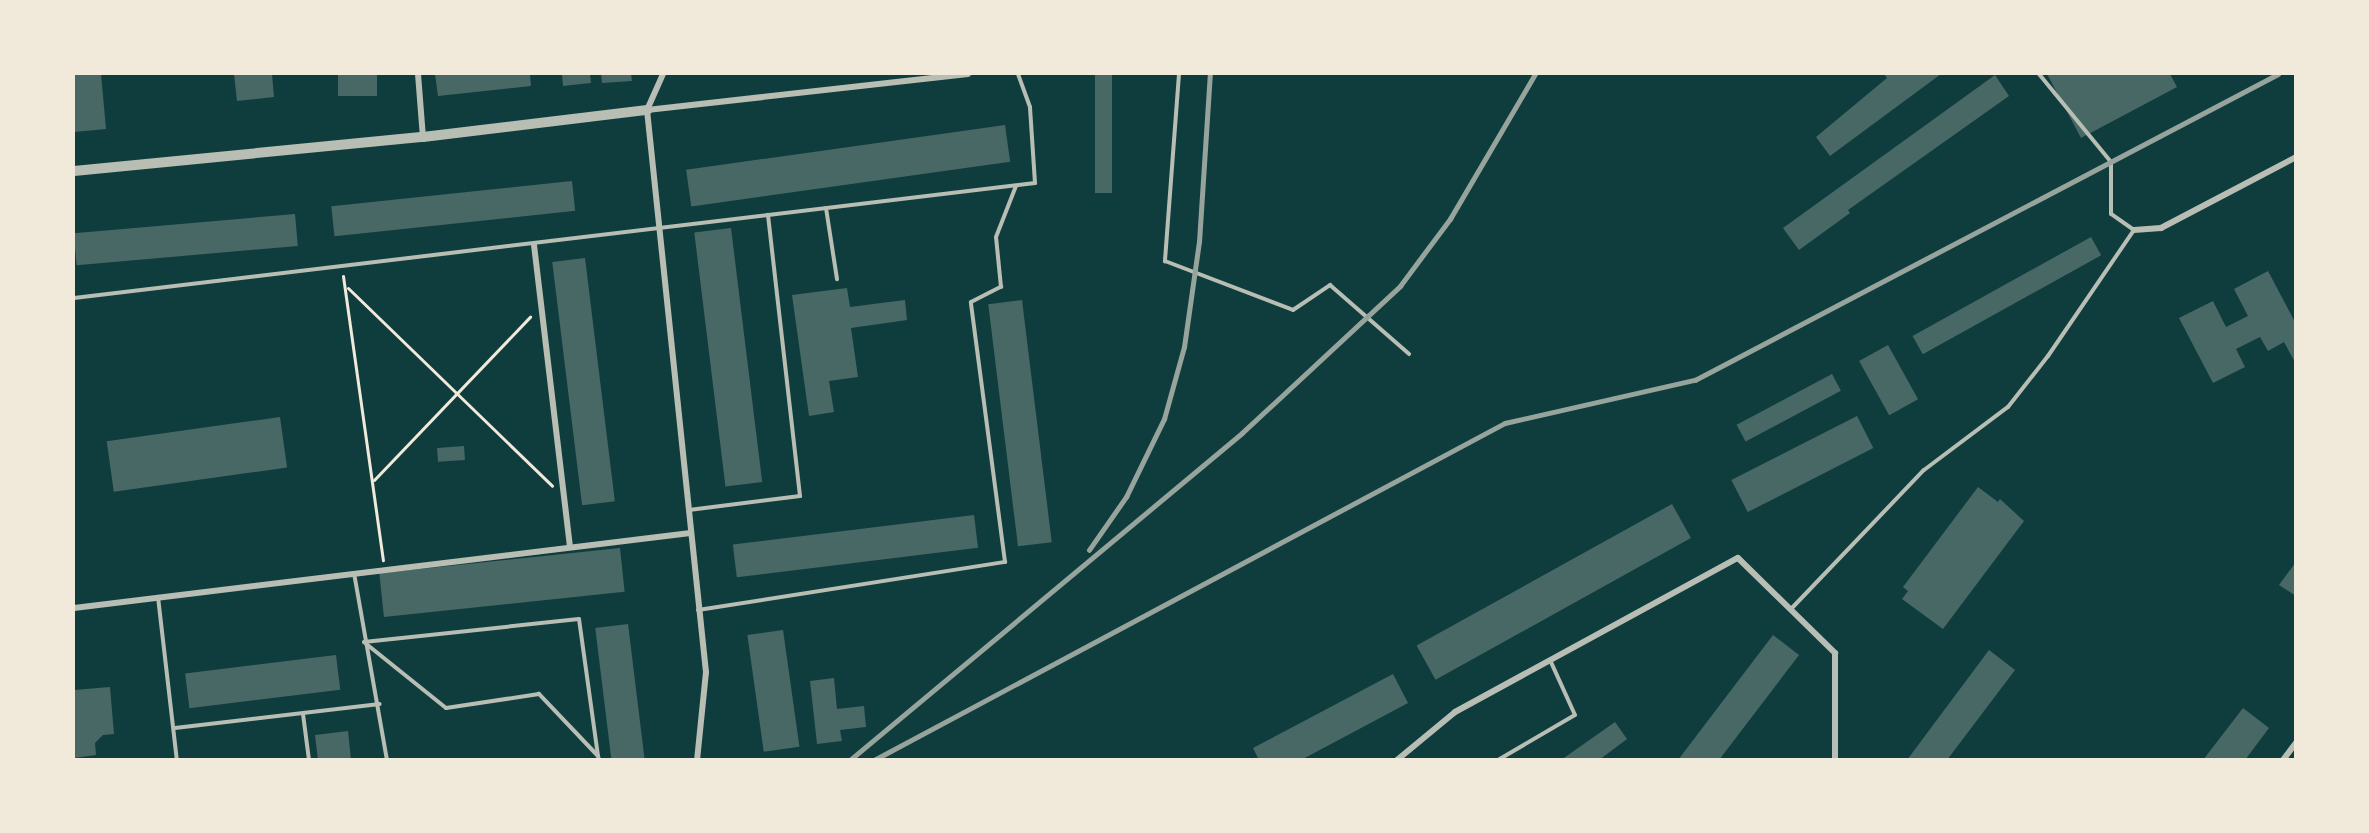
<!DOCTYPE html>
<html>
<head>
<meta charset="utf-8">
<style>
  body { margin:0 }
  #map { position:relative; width:2369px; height:833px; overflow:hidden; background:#0f3d3e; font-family:"IBM Plex Serif",serif }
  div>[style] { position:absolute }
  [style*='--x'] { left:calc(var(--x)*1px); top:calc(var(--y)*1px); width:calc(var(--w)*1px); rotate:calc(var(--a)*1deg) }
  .building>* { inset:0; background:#486865; transform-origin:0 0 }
  .path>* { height:3px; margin:-1.5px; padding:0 1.5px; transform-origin:1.5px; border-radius:1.5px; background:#f1e9da }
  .service>* { height:4px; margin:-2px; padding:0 2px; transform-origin:2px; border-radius:2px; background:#b8beb3 }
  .minor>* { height:6px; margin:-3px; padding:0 3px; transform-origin:3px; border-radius:3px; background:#b8beb3 }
  .tertiary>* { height:10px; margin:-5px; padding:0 5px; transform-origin:5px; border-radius:5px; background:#b8beb3 }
  .rail>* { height:4.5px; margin:-2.25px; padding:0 2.25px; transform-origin:2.25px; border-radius:2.25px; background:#97a49c }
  span { translate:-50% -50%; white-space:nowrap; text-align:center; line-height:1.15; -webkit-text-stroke:4.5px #f1e9da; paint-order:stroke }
  .frame { position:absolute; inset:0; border:75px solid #f1e9da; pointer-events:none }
</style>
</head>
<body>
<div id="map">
  <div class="building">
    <div style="clip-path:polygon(74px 74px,101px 74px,106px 129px,74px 132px)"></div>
    <div style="clip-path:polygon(234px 74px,272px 74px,274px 97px,237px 101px)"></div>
    <div style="left:338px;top:74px;width:39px;height:22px"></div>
    <div style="clip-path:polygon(435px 74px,530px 74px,531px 86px,438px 96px)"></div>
    <div style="clip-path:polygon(562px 74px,590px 74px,591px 83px,563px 86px)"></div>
    <div style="clip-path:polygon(601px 74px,631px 74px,632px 81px,602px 83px)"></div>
    <div style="left:1095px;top:74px;width:17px;height:119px"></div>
    <div style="clip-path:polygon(1884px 74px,1941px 74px,1830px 156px,1816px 137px,1887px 78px)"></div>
    <div style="clip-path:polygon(2047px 74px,2170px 74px,2177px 87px,2081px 138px)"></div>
    <div style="clip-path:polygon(1995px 75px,2009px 96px,1848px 210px,1850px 213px,1799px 250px,1783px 228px)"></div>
    <div style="left:1005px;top:125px;width:37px;height:322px;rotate:82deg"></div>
    <div style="left:572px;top:181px;width:30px;height:242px;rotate:84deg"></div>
    <div style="left:295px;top:214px;width:32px;height:222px;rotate:85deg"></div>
    <div style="left:731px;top:228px;width:256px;height:37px;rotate:83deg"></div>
    <div style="left:2091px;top:237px;width:21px;height:204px;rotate:61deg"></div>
    <div style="left:585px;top:258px;width:245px;height:33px;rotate:83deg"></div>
    <div style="clip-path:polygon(2268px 271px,2296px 324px,2296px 364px,2284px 342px,2268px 351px,2260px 337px,2236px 349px,2245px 367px,2213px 383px,2179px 318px,2213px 301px,2226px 327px,2248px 316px,2234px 289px)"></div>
    <div style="clip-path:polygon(847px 288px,850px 307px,905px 300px,907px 320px,851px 328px,858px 377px,829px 381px,834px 412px,809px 416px,792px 295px)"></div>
    <div style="left:1022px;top:300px;width:244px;height:34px;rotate:83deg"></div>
    <div style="left:1888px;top:345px;width:62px;height:33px;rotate:61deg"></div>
    <div style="left:1832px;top:374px;width:19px;height:108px;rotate:62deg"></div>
    <div style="left:1857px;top:416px;width:36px;height:141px;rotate:63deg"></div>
    <div style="left:280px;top:417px;width:51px;height:175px;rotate:82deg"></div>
    <div style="left:464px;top:446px;width:14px;height:27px;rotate:86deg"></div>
    <div style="clip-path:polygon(1978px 487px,1998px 502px,2000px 499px,2024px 521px,1943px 629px,1902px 599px,1908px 591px,1903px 587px)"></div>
    <div style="left:1672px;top:504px;width:39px;height:292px;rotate:61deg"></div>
    <div style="left:974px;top:515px;width:33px;height:243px;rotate:83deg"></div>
    <div style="left:620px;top:548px;width:44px;height:242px;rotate:84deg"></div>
    <div style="clip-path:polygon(2296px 562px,2296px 596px,2279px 585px)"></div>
    <div style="left:628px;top:624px;width:137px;height:33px;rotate:83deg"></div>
    <div style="left:783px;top:630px;width:118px;height:36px;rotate:82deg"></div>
    <div style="clip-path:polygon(1773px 635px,1799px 655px,1719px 760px,1678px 760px)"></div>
    <div style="clip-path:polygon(1989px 650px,2015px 670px,1947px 760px,1907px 760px)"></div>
    <div style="left:336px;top:655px;width:35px;height:152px;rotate:83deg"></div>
    <div style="clip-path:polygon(1393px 674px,1408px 703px,1301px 760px,1259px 760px,1253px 748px)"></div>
    <div style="clip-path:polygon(834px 678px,837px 709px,864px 706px,866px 727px,840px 730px,842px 741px,817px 744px,810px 681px)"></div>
    <div style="clip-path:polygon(110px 687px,114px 734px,103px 735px,95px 743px,96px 755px,74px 758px,74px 690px)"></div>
    <div style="clip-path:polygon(2243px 708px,2269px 728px,2245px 760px,2203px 760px)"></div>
    <div style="clip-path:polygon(1615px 722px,1627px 739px,1599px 760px,1561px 760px)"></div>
    <div style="clip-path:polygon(348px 731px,351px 760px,318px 760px,315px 735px)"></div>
  </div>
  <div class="path">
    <div style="--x:343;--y:276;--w:287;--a:82"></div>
    <div style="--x:348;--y:288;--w:284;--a:44.1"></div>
    <div style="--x:374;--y:480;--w:226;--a:-46.3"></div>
  </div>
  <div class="service">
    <div style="--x:1179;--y:74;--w:188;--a:94.3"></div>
    <div style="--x:1165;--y:261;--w:137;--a:20.9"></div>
    <div style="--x:1293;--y:310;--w:45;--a:-34"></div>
    <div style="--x:1330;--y:285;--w:105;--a:41.1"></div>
    <div style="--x:826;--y:208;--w:72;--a:81.2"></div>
    <div style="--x:74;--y:298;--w:968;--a:-6.82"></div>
    <div style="--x:1035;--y:183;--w:76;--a:-93.8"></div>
    <div style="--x:1030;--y:107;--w:35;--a:-110"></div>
    <div style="--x:689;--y:510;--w:112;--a:-7.2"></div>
    <div style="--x:800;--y:496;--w:283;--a:-96.5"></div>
    <div style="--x:354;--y:573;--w:190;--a:80"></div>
    <div style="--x:158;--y:597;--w:164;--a:83.4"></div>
    <div style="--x:1791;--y:609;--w:192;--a:-46.3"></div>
    <div style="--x:1924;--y:470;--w:105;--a:-36.9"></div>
    <div style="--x:2008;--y:407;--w:65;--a:-51.9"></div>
    <div style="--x:2048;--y:356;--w:153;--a:-55.7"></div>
    <div style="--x:2134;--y:230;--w:28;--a:-145"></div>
    <div style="--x:2111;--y:214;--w:52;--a:-90"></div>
    <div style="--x:2111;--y:162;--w:114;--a:-129.3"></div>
    <div style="--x:698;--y:610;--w:311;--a:-8.9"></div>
    <div style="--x:1005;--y:562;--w:262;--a:-97.5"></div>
    <div style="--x:971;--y:302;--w:34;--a:-27"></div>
    <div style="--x:1001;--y:287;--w:50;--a:-95.7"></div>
    <div style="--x:996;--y:237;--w:55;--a:-68.6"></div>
    <div style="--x:303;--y:714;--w:46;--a:82.6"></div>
    <div style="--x:175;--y:728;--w:206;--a:-6.7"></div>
    <div style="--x:598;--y:756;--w:86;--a:-133.6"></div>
    <div style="--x:539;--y:694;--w:94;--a:171.4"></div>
    <div style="--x:446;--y:708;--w:105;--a:-141.2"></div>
    <div style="--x:364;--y:642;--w:216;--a:-6.1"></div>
    <div style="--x:579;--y:619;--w:138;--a:82.1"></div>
    <div style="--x:598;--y:756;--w:4;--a:76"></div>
    <div style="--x:1498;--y:760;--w:89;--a:-30.3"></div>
    <div style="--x:1575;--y:715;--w:60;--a:-114.4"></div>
  </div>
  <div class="minor">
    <div style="--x:418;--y:74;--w:63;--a:85.5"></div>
    <div style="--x:647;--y:110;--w:565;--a:84.01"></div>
    <div style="--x:706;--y:672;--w:88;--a:95.8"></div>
    <div style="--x:647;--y:110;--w:323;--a:-6.4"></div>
    <div style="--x:647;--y:110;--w:39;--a:-66"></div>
    <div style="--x:2134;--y:230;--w:27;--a:-4"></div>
    <div style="--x:2161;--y:228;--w:153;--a:-27.7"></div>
    <div style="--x:534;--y:245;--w:302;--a:83.2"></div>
    <div style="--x:74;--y:608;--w:621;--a:-6.94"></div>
    <div style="--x:1397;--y:760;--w:75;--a:-39.6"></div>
    <div style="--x:1455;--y:712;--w:322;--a:-28.6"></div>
    <div style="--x:1738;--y:558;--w:136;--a:44.4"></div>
    <div style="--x:1835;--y:653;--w:107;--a:90"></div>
    <div style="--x:2283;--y:760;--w:21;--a:-53"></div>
  </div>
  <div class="tertiary">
    <div style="--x:74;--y:171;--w:351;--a:-5.6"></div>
    <div style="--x:423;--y:137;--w:226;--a:-6.9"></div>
  </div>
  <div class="rail">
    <div style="--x:1089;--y:550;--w:65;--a:-55.1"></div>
    <div style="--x:1126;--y:497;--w:87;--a:-64"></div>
    <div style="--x:1164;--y:419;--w:75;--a:-74.5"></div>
    <div style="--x:1184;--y:347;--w:106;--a:-81.9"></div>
    <div style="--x:1199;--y:242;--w:168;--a:-86.3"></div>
    <div style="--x:850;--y:760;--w:510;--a:-39.83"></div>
    <div style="--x:1242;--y:433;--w:216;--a:-42.9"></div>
    <div style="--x:1400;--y:286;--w:84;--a:-53.3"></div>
    <div style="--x:1450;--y:219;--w:168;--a:-59.6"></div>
    <div style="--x:874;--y:760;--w:715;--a:-28.11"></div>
    <div style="--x:1505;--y:423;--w:195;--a:-12.8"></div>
    <div style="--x:1695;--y:380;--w:658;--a:-27.69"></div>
  </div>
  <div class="frame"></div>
</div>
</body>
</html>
